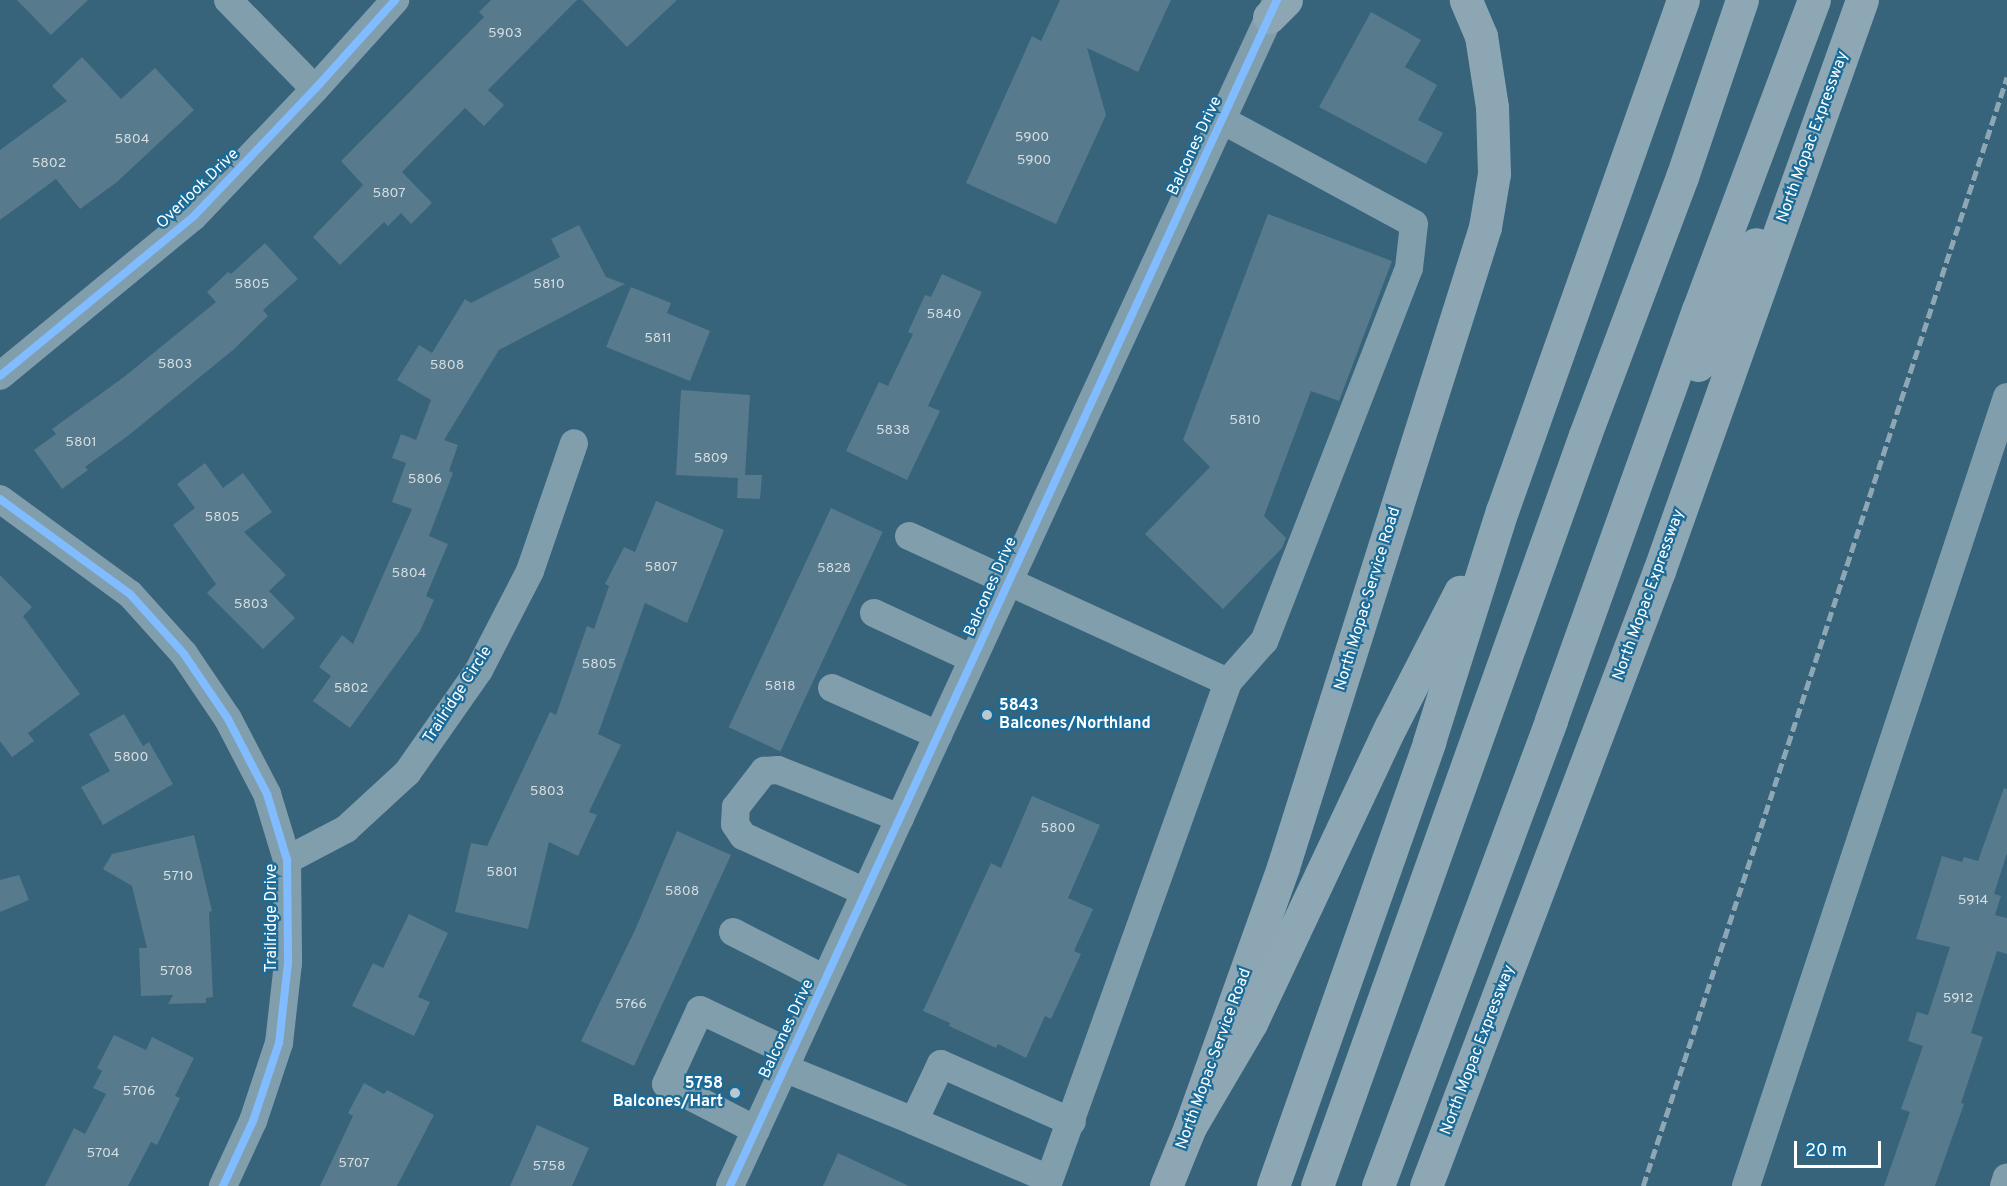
<!DOCTYPE html>
<html>
<head>
<meta charset="utf-8">
<style>
  body { margin:0 }
  #map { position:relative; width:2007px; height:1186px; overflow:hidden; background:#37637b; font-family:Overpass,sans-serif }
  div>[style] { position:absolute }
  [style*='--x'] { left:calc(var(--x)*1px); top:calc(var(--y)*1px); width:calc(var(--w)*1px); rotate:calc(var(--a)*1deg) }
  .building>* { inset:0; background:#577a8d; transform-origin:0 0 }
  .minor>* { height:28px; margin:-14px; padding:0 14px; transform-origin:14px; border-radius:14px; background:#819ead }
  .major>* { height:33px; margin:-16.5px; padding:0 16.5px; transform-origin:16.5px; border-radius:16.5px; background:#8ca6b4 }
  .highway>* { height:33px; margin:-16.5px; padding:0 16.5px; transform-origin:16.5px; border-radius:16.5px; background:#8da7b4 }
  .rail>* { height:4.5px; margin-top:-2.25px; transform-origin:0; background:repeating-linear-gradient(90deg,#8da7b4 0 10px,transparent 0 14.5px) }
  .cycleway>* { height:8px; margin:-4px; padding:0 4px; transform-origin:4px; border-radius:4px; background:#80bcff }
  .dots>* { width:16px; height:16px; translate:-50% -50%; box-sizing:border-box; border:3px solid #1a6b98; border-radius:50% }
  span { translate:-50% -50%; white-space:nowrap; text-align:center; line-height:1.15; -webkit-text-stroke:4.5px #1a6b98; paint-order:stroke }
  .number-label { font-size:14px; color:#d5dee2 }
  .number-label span { -webkit-text-stroke-width:0 }
  .street-label { font-size:16px; color:#fff }
  .poi-label { font-size:16px; color:#fff; font-weight:700 }
  .left { translate:0 -50%; text-align:left }
  .right { translate:-100% -50%; text-align:right }
  .scale { position:absolute; left:1794px; top:1141px; width:87px; height:27px; box-sizing:border-box; border:3px solid #fff; border-top:0; padding-left:8px; font-size:18px; line-height:21px; white-space:nowrap; color:#fff; -webkit-text-stroke:4px #1a6b98; paint-order:stroke }
</style>
</head>
<body>
<div id="map">
  <div class="building">
    <div style="clip-path:polygon(17px 0,88px 0,51px 35px)"></div>
    <div style="clip-path:polygon(491px 0,577px 0,488px 90px,504px 105px,484px 126px,465px 108px,402px 172px,432px 203px,411px 224px,401px 213px,388px 226px,384px 222px,340px 265px,313px 237px,363px 185px,341px 161px,484px 17px,479px 12px)"></div>
    <div style="clip-path:polygon(582px 0,677px 0,627px 47px)"></div>
    <div style="clip-path:polygon(1060px 0,1171px 0,1138px 72px,1087px 48px,1106px 115px,1056px 224px,966px 183px,1032px 36px,1041px 41px)"></div>
    <div style="clip-path:polygon(1371px 12px,1421px 40px,1405px 67px,1437px 85px,1418px 120px,1443px 133px,1426px 164px,1319px 107px)"></div>
    <div style="clip-path:polygon(82px 57px,121px 99px,155px 68px,194px 110px,117px 182px,80px 209px,56px 179px,0 220px,0 150px,67px 101px,52px 86px)"></div>
    <div style="clip-path:polygon(1268px 214px,1392px 261px,1339px 401px,1311px 391px,1264px 516px,1286px 538px,1282px 548px,1223px 609px,1145px 534px,1210px 467px,1183px 440px)"></div>
    <div style="clip-path:polygon(579px 225px,606px 277px,625px 284px,499px 350px,444px 440px,458px 445px,449px 471px,453px 473px,429px 536px,448px 544px,426px 596px,434px 600px,420px 631px,350px 728px,313px 701px,331px 676px,319px 667px,342px 635px,353px 644px,412px 509px,392px 502px,406px 463px,392px 458px,401px 434px,416px 440px,431px 400px,397px 380px,419px 345px,432px 353px,465px 299px,471px 303px,560px 257px,551px 239px)"></div>
    <div style="clip-path:polygon(265px 243px,298px 279px,263px 310px,268px 316px,233px 350px,129px 435px,85px 467px,88px 470px,62px 489px,34px 450px,56px 434px,52px 429px,124px 377px,216px 302px,207px 292px,228px 272px,231px 274px)"></div>
    <div style="clip-path:polygon(942px 274px,982px 292px,928px 406px,940px 411px,907px 480px,846px 451px,879px 382px,888px 386px,913px 334px,908px 332px,925px 295px,931px 297px)"></div>
    <div style="clip-path:polygon(631px 287px,671px 303px,667px 313px,710px 331px,690px 381px,606px 347px)"></div>
    <div style="clip-path:polygon(681px 390px,750px 395px,745px 475px,762px 475px,760px 499px,737px 498px,738px 478px,676px 475px)"></div>
    <div style="clip-path:polygon(205px 463px,223px 488px,243px 473px,272px 512px,244px 532px,286px 575px,269px 591px,295px 618px,263px 649px,207px 593px,216px 584px,173px 525px,195px 508px,177px 484px)"></div>
    <div style="clip-path:polygon(656px 501px,724px 530px,687px 623px,645px 603px,598px 734px,621px 745px,589px 812px,597px 815px,578px 856px,549px 842px,528px 929px,455px 912px,471px 843px,487px 846px,550px 712px,556px 715px,587px 626px,594px 629px,609px 586px,605px 584px,624px 547px,635px 552px)"></div>
    <div style="left:831px;top:508px;width:57px;height:242px;rotate:25deg"></div>
    <div style="clip-path:polygon(0 575px,32px 607px,23px 616px,80px 694px,28px 733px,34px 741px,12px 757px,0 741px)"></div>
    <div style="clip-path:polygon(124px 714px,143px 746px,149px 742px,173px 784px,103px 825px,81px 787px,110px 771px,89px 734px)"></div>
    <div style="clip-path:polygon(2004px 788px,2007px 789px,2007px 853px,1994px 894px,2001px 896px,1995px 915px,2007px 918px,2007px 954px,1997px 951px,1971px 1033px,1983px 1037px,1961px 1103px,1964px 1104px,1935px 1186px,1884px 1186px,1910px 1112px,1901px 1109px,1923px 1046px,1908px 1041px,1917px 1012px,1928px 1015px,1950px 947px,1916px 939px,1942px 856px,1962px 862px,1964px 857px,1978px 861px)"></div>
    <div style="clip-path:polygon(1032px 796px,1100px 825px,1068px 898px,1093px 909px,1074px 951px,1081px 954px,1051px 1019px,1045px 1016px,1026px 1058px,998px 1044px,996px 1048px,949px 1026px,950px 1023px,923px 1011px,991px 863px,1001px 868px)"></div>
    <div style="clip-path:polygon(677px 831px,731px 855px,634px 1066px,581px 1041px,635px 930px)"></div>
    <div style="clip-path:polygon(194px 835px,212px 911px,209px 912px,213px 997px,206px 998px,206px 1003px,168px 1004px,173px 995px,141px 996px,139px 948px,147px 948px,132px 886px,103px 869px,112px 854px)"></div>
    <div style="clip-path:polygon(19px 875px,29px 900px,0 912px,0 880px)"></div>
    <div style="clip-path:polygon(409px 914px,448px 933px,418px 997px,430px 1002px,414px 1036px,352px 1006px,373px 963px,383px 968px)"></div>
    <div style="clip-path:polygon(114px 1035px,146px 1050px,152px 1037px,194px 1058px,175px 1096px,180px 1098px,157px 1145px,151px 1142px,128px 1186px,45px 1186px,74px 1128px,85px 1134px,106px 1094px,93px 1088px,102px 1071px,97px 1068px)"></div>
    <div style="clip-path:polygon(364px 1083px,384px 1094px,387px 1090px,434px 1115px,397px 1186px,320px 1186px,353px 1116px,348px 1113px)"></div>
    <div style="clip-path:polygon(537px 1125px,589px 1148px,572px 1186px,510px 1186px)"></div>
    <div style="clip-path:polygon(838px 1153px,909px 1186px,823px 1186px)"></div>
  </div>
  <div class="minor">
    <div style="--x:228;--y:0;--w:124;--a:45.7"></div>
    <div style="--x:1222;--y:120;--w:218;--a:28.4"></div>
    <div style="--x:1414;--y:224;--w:44;--a:96.5"></div>
    <div style="--x:1409;--y:268;--w:400;--a:111.2"></div>
    <div style="--x:1264;--y:641;--w:55;--a:131.3"></div>
    <div style="--x:0;--y:376;--w:250;--a:-39.5"></div>
    <div style="--x:193;--y:217;--w:177;--a:-46.4"></div>
    <div style="--x:315;--y:89;--w:120;--a:-48"></div>
    <div style="--x:0;--y:499;--w:161;--a:36.2"></div>
    <div style="--x:130;--y:594;--w:81;--a:48"></div>
    <div style="--x:184;--y:654;--w:78;--a:55.9"></div>
    <div style="--x:228;--y:719;--w:85;--a:62.5"></div>
    <div style="--x:267;--y:794;--w:69;--a:73.1"></div>
    <div style="--x:287;--y:860;--w:103;--a:89.4"></div>
    <div style="--x:288;--y:963;--w:81;--a:96.4"></div>
    <div style="--x:279;--y:1043;--w:82;--a:108.4"></div>
    <div style="--x:253;--y:1121;--w:72;--a:114.8"></div>
    <div style="--x:909;--y:536;--w:351;--a:24.6"></div>
    <div style="--x:1228;--y:682;--w:536;--a:109.75"></div>
    <div style="--x:874;--y:613;--w:109;--a:24.9"></div>
    <div style="--x:832;--y:688;--w:116;--a:23.9"></div>
    <div style="--x:287;--y:860;--w:67;--a:-27.7"></div>
    <div style="--x:346;--y:829;--w:83;--a:-42.6"></div>
    <div style="--x:407;--y:773;--w:126;--a:-55"></div>
    <div style="--x:479;--y:670;--w:111;--a:-62.7"></div>
    <div style="--x:530;--y:571;--w:135;--a:-71"></div>
    <div style="--x:865;--y:892;--w:134;--a:-155.3"></div>
    <div style="--x:743;--y:836;--w:14;--a:-124"></div>
    <div style="--x:735;--y:824;--w:17;--a:-87"></div>
    <div style="--x:736;--y:807;--w:46;--a:-52.1"></div>
    <div style="--x:764;--y:771;--w:14;--a:-4"></div>
    <div style="--x:778;--y:770;--w:131;--a:21.5"></div>
    <div style="--x:733;--y:932;--w:103;--a:27.1"></div>
    <div style="--x:784;--y:1068;--w:140;--a:22.2"></div>
    <div style="--x:756;--y:1130;--w:101;--a:-152.9"></div>
    <div style="--x:666;--y:1084;--w:81;--a:-65.3"></div>
    <div style="--x:700;--y:1010;--w:101;--a:25.3"></div>
    <div style="--x:1049;--y:1179;--w:147;--a:-156.8"></div>
    <div style="--x:914;--y:1121;--w:63;--a:-64.7"></div>
    <div style="--x:941;--y:1064;--w:143;--a:23.9"></div>
    <div style="--x:730;--y:1186;--w:1306;--a:-65.24"></div>
    <div style="--x:1746;--y:1186;--w:831;--a:-71.7"></div>
    <div style="--x:2004;--y:1186;--w:9;--a:-72"></div>
  </div>
  <div class="major">
    <div style="--x:1269;--y:17;--w:24;--a:-45"></div>
    <div style="--x:1166;--y:1186;--w:64;--a:-67.9"></div>
    <div style="--x:1190;--y:1127;--w:276;--a:-70.3"></div>
    <div style="--x:1283;--y:867;--w:671;--a:-72.48"></div>
    <div style="--x:1485;--y:227;--w:54;--a:-80.4"></div>
    <div style="--x:1494;--y:174;--w:67;--a:-91.7"></div>
    <div style="--x:1492;--y:107;--w:72;--a:-98.8"></div>
    <div style="--x:1481;--y:36;--w:39;--a:-113"></div>
  </div>
  <div class="highway">
    <div style="--x:1698;--y:365;--w:134;--a:-64.4"></div>
    <div style="--x:1190;--y:1127;--w:121;--a:-59.6"></div>
    <div style="--x:1251;--y:1023;--w:328;--a:-64.8"></div>
    <div style="--x:1391;--y:726;--w:151;--a:-62.8"></div>
    <div style="--x:1273;--y:1186;--w:471;--a:-70.6"></div>
    <div style="--x:1429;--y:742;--w:242;--a:-72.5"></div>
    <div style="--x:1502;--y:511;--w:542;--a:-70.5"></div>
    <div style="--x:1317;--y:1186;--w:797;--a:-70.36"></div>
    <div style="--x:1585;--y:435;--w:276;--a:-69.4"></div>
    <div style="--x:1682;--y:177;--w:187;--a:-71.3"></div>
    <div style="--x:1378;--y:1186;--w:497;--a:-69.6"></div>
    <div style="--x:1551;--y:720;--w:436;--a:-70.3"></div>
    <div style="--x:1698;--y:310;--w:331;--a:-69.5"></div>
    <div style="--x:1426;--y:1186;--w:658;--a:-69.25"></div>
    <div style="--x:1659;--y:571;--w:606;--a:-70.43"></div>
  </div>
  <div class="rail">
    <div style="--x:1643;--y:1186;--w:1167;--a:-71.83"></div>
  </div>
  <div class="cycleway">
    <div style="--x:0;--y:376;--w:250;--a:-39.5"></div>
    <div style="--x:193;--y:217;--w:177;--a:-46.4"></div>
    <div style="--x:315;--y:89;--w:120;--a:-48"></div>
    <div style="--x:0;--y:499;--w:161;--a:36.2"></div>
    <div style="--x:130;--y:594;--w:81;--a:48"></div>
    <div style="--x:184;--y:654;--w:78;--a:55.9"></div>
    <div style="--x:228;--y:719;--w:85;--a:62.5"></div>
    <div style="--x:267;--y:794;--w:69;--a:73.1"></div>
    <div style="--x:287;--y:860;--w:103;--a:89.4"></div>
    <div style="--x:288;--y:963;--w:81;--a:96.4"></div>
    <div style="--x:279;--y:1043;--w:82;--a:108.4"></div>
    <div style="--x:253;--y:1121;--w:72;--a:114.8"></div>
    <div style="--x:730;--y:1186;--w:1306;--a:-65.24"></div>
  </div>
  <div class="dots">
    <div style="left:987px;top:715px;background:#b9c8d1"></div>
    <div style="left:735px;top:1093px;background:#b9c8d1"></div>
  </div>
  <div class="number-label">
    <span style="left:505px;top:34px">5903</span>
    <span style="left:1032px;top:138px">5900</span>
    <span style="left:132px;top:140px">5804</span>
    <span style="left:1034px;top:161px">5900</span>
    <span style="left:49px;top:164px">5802</span>
    <span style="left:389px;top:194px">5807</span>
    <span style="left:252px;top:285px">5805</span>
    <span style="left:549px;top:285px">5810</span>
    <span style="left:944px;top:315px">5840</span>
    <span style="left:658px;top:339px">5811</span>
    <span style="left:175px;top:365px">5803</span>
    <span style="left:447px;top:366px">5808</span>
    <span style="left:1245px;top:421px">5810</span>
    <span style="left:893px;top:431px">5838</span>
    <span style="left:81px;top:443px">5801</span>
    <span style="left:711px;top:459px">5809</span>
    <span style="left:425px;top:480px">5806</span>
    <span style="left:222px;top:518px">5805</span>
    <span style="left:661px;top:568px">5807</span>
    <span style="left:834px;top:569px">5828</span>
    <span style="left:409px;top:574px">5804</span>
    <span style="left:251px;top:605px">5803</span>
    <span style="left:599px;top:665px">5805</span>
    <span style="left:780px;top:687px">5818</span>
    <span style="left:351px;top:689px">5802</span>
    <span style="left:131px;top:758px">5800</span>
    <span style="left:547px;top:792px">5803</span>
    <span style="left:1058px;top:829px">5800</span>
    <span style="left:502px;top:873px">5801</span>
    <span style="left:178px;top:877px">5710</span>
    <span style="left:682px;top:892px">5808</span>
    <span style="left:1973px;top:901px">5914</span>
    <span style="left:176px;top:972px">5708</span>
    <span style="left:1958px;top:999px">5912</span>
    <span style="left:631px;top:1005px">5766</span>
    <span style="left:139px;top:1092px">5706</span>
    <span style="left:103px;top:1154px">5704</span>
    <span style="left:354px;top:1164px">5707</span>
    <span style="left:549px;top:1167px">5758</span>
  </div>
  <div class="street-label">
    <span style="left:1813px;top:137px;rotate:-70deg">North Mopac Expressway</span>
    <span style="left:1195px;top:146px;rotate:-65deg">Balcones Drive</span>
    <span style="left:198px;top:189px;rotate:-44deg">Overlook Drive</span>
    <span style="left:991px;top:587px;rotate:-66deg">Balcones Drive</span>
    <span style="left:1649px;top:595px;rotate:-70deg">North Mopac Expressway</span>
    <span style="left:1368px;top:599px;rotate:-73deg">North Mopac Service Road</span>
    <span style="left:458px;top:695px;rotate:-57deg">Trailridge Circle</span>
    <span style="left:272px;top:918px;rotate:-90deg">Trailridge Drive</span>
    <span style="left:787px;top:1029px;rotate:-65deg">Balcones Drive</span>
    <span style="left:1478px;top:1050px;rotate:-69deg">North Mopac Expressway</span>
    <span style="left:1214px;top:1059px;rotate:-70deg">North Mopac Service Road</span>
  </div>
  <div class="poi-label">
    <span class="left" style="left:999px;top:715px">5843<br>Balcones/Northland</span>
    <span class="right" style="left:723px;top:1093px">5758<br>Balcones/Hart</span>
  </div>
  <div class="scale">20 m</div>
</div>
</body>
</html>
